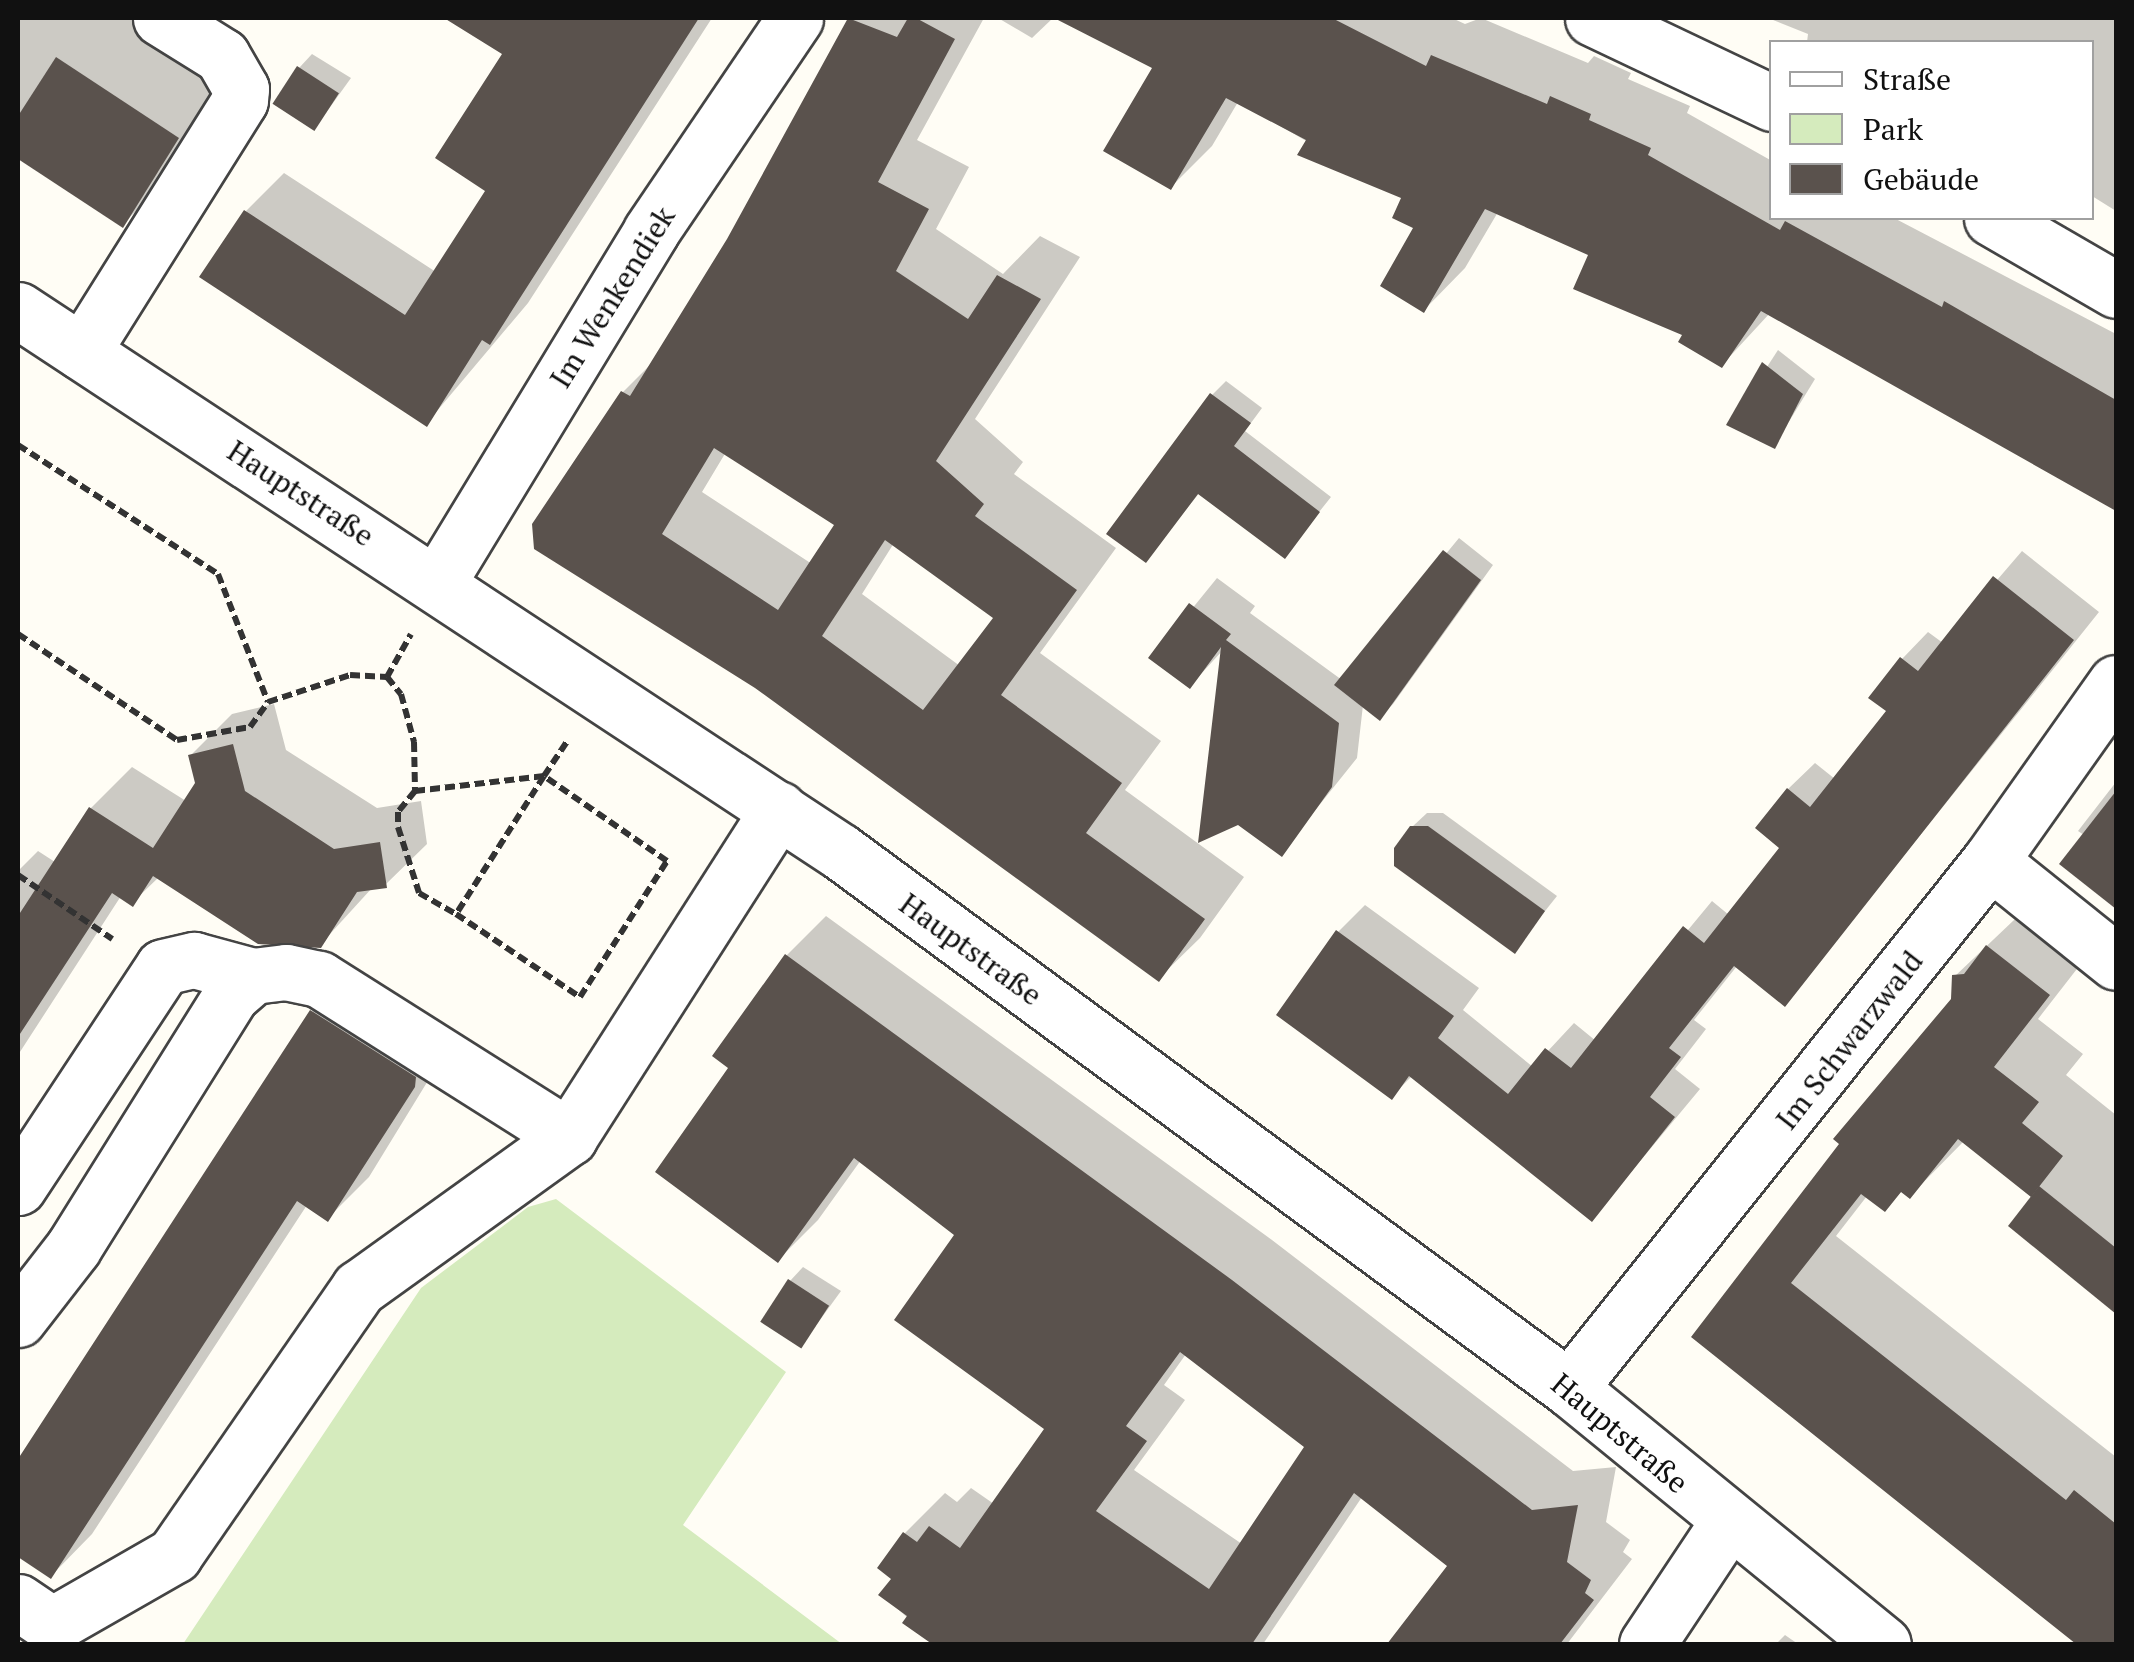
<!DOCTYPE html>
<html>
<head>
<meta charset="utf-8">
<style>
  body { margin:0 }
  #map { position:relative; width:2134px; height:1662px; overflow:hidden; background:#fffdf5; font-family:"PT Serif",serif }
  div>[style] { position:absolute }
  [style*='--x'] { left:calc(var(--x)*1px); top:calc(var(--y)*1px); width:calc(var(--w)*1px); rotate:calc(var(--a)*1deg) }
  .green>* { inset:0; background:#d5ebbd }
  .shadow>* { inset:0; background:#0003 }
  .building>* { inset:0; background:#5a524d; transform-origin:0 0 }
  .path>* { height:6px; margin-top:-3px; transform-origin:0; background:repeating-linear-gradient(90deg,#333 0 10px,transparent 0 15px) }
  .roads { filter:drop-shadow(2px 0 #444) drop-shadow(-2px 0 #444) drop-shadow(0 2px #444) drop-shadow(0 -2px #444) }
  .minor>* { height:55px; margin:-27.5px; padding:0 27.5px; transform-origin:27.5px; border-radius:27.5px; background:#fff }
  span { translate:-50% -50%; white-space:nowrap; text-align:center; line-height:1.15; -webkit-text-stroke:10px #fff; paint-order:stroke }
  .street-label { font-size:30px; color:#111 }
  .frame { position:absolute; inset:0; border:20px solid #111; pointer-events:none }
  .legend { position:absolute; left:1769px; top:40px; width:325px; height:180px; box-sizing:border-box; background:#fff; border:2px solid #a0a0a0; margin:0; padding:12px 18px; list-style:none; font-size:30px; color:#111 }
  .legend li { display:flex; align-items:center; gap:20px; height:50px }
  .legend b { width:50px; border:2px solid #a0a0a0 }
</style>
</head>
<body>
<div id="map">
  <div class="green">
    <div style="clip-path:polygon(556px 1199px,786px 1372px,683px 1525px,842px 1644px,183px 1644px,421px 1288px,528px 1207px)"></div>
  </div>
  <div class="shadow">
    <div style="clip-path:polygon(18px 18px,171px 18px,247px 67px,192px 155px,123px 224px,18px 156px)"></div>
    <div style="clip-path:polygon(454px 18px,712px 18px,528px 303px,426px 424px,246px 211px,284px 173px,436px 272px,488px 191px,505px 53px)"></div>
    <div style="clip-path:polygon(evenodd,851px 18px,984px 18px,917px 140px,969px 167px,936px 229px,1003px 274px,1040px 236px,1080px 257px,975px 419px,1023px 462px,1014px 474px,1116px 548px,1040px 653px,1161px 741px,1125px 790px,1244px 877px,1200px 938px,1158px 979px,756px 686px,537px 547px,623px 392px,655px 360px,729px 241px,851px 18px,726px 452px,837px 525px,812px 564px,702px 492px,726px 452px,851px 18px,894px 543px,996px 617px,960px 666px,862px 594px,894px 543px)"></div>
    <div style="clip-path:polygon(998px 18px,1053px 18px,1032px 38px)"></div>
    <div style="clip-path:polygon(1060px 18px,1452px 18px,1465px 24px,1481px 18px,1588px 63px,1594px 56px,1631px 73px,1628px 79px,1690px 106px,1687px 113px,1772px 161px,1772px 218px,1894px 218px,2116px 334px,2116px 508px,1770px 313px,1722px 365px,1591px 254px,1498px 212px,1465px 268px,1424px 310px,1417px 227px,1404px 197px,1238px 102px,1212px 146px,1171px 187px,1155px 67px)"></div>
    <div style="clip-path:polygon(1768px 18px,2116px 18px,2116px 211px,2092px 196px,2092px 42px,1807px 42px,1808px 34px)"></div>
    <div style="clip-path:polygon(312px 54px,351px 78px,315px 128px,299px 68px)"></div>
    <div style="clip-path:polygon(1778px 350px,1815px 379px,1774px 446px,1730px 424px)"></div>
    <div style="clip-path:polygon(1226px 381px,1262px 408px,1245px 431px,1331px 497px,1284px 556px,1200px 492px,1146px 560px,1212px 395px)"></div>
    <div style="clip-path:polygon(1459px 538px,1493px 565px,1393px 704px,1379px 718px,1363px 705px,1357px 758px,1281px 853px,1223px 650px,1190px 686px,1152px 658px,1217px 578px,1255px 606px,1250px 613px,1342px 680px)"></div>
    <div style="clip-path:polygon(2022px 551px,2099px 612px,1785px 1004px,1737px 966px,1694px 1020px,1706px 1029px,1675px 1069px,1700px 1089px,1592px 1219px,1412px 1076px,1392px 1096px,1338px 932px,1365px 905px,1479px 988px,1463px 1010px,1533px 1067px,1574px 1023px,1596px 1041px,1712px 901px,1729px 915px,1782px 847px,1788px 789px,1815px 763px,1835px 779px,1889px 711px,1902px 659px,1928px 632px,1943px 643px)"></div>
    <div style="clip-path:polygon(274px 704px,286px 750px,377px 808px,421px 801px,427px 844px,385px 885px,372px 888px,320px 945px,159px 877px,132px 903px,121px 896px,18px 1055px,18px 871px,38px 851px,55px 862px,91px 808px,132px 767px,186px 801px,197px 783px,190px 756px,232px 714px)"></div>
    <div style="clip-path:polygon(2116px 782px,2116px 906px,2062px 863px,2084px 835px,2078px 831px)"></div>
    <div style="clip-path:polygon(1427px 813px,1443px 813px,1557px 896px,1514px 950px,1412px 827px)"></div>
    <div style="clip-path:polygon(2035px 900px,2094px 947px,2038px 1019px,2083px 1054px,2066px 1075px,2116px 1115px,2116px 1311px,2012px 1226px,2034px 1197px,1964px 1141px,1910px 1196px,1903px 1190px,1885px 1209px,1867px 1196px,1836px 1236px,2116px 1457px,2116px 1644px,2080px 1644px,1694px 1336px,1953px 1000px,1954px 977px)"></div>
    <div style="clip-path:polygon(evenodd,826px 916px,1272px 1240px,1573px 1471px,1616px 1467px,1606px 1522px,1630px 1540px,1623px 1552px,1632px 1559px,1567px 1644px,1390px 1644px,1450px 1565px,1362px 1497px,1263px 1644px,937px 1644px,882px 1595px,894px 1578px,880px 1568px,905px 1533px,945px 1493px,957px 1502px,971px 1488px,994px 1504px,1047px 1429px,958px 1234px,861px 1160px,818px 1220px,778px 1260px,732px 1067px,787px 955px,826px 916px,1186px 1354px,1307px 1447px,1242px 1544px,1134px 1470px,1185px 1400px,1164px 1385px,1186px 1354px)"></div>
    <div style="clip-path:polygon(354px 970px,456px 1035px,369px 1177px,327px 1219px,307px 1205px,92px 1534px,51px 1576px,18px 1554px,18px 1464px,312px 1012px)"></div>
    <div style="clip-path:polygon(803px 1267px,841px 1291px,801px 1346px,790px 1281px)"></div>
    <div style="clip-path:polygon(1785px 1635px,1798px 1644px,1776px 1644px)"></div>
  </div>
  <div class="building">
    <div style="clip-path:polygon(444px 18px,699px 18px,490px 345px,482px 340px,427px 427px,199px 277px,244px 210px,405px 315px,485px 191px,435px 158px,502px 54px)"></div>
    <div style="clip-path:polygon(evenodd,848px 18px,897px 37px,908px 18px,916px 18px,955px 39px,878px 182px,929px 209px,896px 271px,968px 319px,997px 275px,1041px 299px,936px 461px,984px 504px,975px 516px,1077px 590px,1001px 695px,1122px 783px,1086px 833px,1205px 919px,1159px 982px,755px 688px,534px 549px,532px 524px,621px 391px,630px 396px,727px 239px,848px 18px,714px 448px,834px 525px,778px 610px,662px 534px,714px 448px,848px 18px,885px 540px,993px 618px,923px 710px,822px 636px,885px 540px)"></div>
    <div style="clip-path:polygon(1054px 18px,1332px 18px,1426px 66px,1431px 55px,1547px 104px,1550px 96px,1591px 114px,1589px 120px,1651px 148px,1648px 155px,1780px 230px,1785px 221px,1942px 307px,1944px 301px,2116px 400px,2116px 511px,1761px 311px,1722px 368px,1678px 342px,1682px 335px,1573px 289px,1588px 255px,1485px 209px,1424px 313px,1380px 286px,1413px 228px,1392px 218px,1401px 198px,1297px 155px,1306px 140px,1226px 98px,1171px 190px,1103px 151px,1152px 68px)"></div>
    <div style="clip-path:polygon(56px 57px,179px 138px,123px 228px,18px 159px,18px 116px)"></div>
    <div style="left:297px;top:66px;width:50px;height:45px;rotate:33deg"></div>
    <div style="clip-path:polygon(1762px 362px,1803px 394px,1775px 449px,1726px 425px)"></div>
    <div style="clip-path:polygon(1210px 393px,1251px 423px,1234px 446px,1320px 512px,1285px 559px,1198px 494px,1146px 563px,1106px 534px)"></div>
    <div style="clip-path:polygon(1443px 550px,1481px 580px,1380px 721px,1334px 685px)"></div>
    <div style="clip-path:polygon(1993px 576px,2074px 640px,1785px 1007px,1734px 966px,1669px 1048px,1681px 1057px,1650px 1097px,1675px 1117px,1592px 1222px,1409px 1076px,1392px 1100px,1276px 1015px,1336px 930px,1454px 1016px,1438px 1038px,1508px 1094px,1545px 1048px,1571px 1068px,1683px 926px,1704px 943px,1779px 848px,1755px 828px,1787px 788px,1810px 807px,1886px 711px,1868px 698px,1900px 657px,1918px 671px)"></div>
    <div style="clip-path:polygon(1189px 603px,1231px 634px,1226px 640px,1339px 723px,1332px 787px,1282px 857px,1238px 825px,1198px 843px,1221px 647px,1190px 689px,1148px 658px)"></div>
    <div style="clip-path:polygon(233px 744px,245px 791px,334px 849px,380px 842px,387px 888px,357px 892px,321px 948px,258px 944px,153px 876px,133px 907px,112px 893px,18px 1037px,18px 916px,89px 807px,153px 848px,195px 783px,188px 755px)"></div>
    <div style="clip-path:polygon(2116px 791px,2116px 909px,2059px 864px)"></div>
    <div style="clip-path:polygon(1410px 826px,1428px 826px,1545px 911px,1515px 954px,1394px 866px,1394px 848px)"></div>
    <div style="clip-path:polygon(1986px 945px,2050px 995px,1994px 1067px,2039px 1102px,2022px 1123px,2063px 1156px,2031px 1197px,1958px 1139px,1910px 1199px,1901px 1192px,1885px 1212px,1861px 1194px,1791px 1283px,2066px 1500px,2074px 1490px,2116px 1524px,2116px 1644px,2076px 1644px,1691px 1337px,1839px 1144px,1833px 1139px,1951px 999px,1952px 975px,1964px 974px)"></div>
    <div style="clip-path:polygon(evenodd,785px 954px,1232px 1280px,1532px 1510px,1578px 1505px,1567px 1562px,1591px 1580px,1585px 1593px,1594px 1600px,1560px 1644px,1387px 1644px,1447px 1566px,1354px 1493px,1252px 1644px,932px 1644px,902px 1623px,907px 1616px,878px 1595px,891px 1579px,877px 1568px,903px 1532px,917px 1542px,929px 1526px,960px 1548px,1044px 1429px,894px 1320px,954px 1235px,854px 1158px,778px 1263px,655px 1172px,728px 1068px,712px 1056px,785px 954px,1180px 1352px,1304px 1447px,1209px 1589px,1096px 1511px,1147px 1441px,1126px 1426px,1180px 1352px)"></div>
    <div style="clip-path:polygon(310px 1010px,416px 1077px,415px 1087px,328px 1222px,297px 1201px,51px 1579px,18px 1557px,18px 1459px)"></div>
    <div style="clip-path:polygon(2039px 1186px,2116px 1248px,2116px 1314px,2008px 1226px)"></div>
    <div style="left:788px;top:1279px;width:49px;height:51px;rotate:33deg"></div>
  </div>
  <div class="path">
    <div style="--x:18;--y:445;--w:238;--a:32.8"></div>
    <div style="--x:218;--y:574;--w:137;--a:68.7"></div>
    <div style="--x:268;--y:702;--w:86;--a:-18.2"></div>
    <div style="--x:350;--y:675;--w:37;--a:3"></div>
    <div style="--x:387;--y:677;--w:22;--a:51"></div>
    <div style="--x:401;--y:694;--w:50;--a:74.8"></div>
    <div style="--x:414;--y:742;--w:49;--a:88.8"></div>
    <div style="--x:415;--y:791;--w:130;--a:-6.6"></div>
    <div style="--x:544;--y:776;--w:164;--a:122.5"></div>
    <div style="--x:456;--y:914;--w:149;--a:33.8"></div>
    <div style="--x:580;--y:997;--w:161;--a:-57.4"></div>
    <div style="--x:667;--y:861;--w:150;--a:-145.4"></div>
    <div style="--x:544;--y:776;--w:43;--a:-56.3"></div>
    <div style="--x:18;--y:634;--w:191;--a:33.7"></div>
    <div style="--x:177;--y:740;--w:74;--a:-10.1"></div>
    <div style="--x:250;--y:727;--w:31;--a:-54"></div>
    <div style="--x:387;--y:677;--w:49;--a:-60.8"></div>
    <div style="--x:415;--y:791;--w:27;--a:129"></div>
    <div style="--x:398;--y:812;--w:15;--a:90"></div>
    <div style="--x:398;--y:827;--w:69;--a:72.3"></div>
    <div style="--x:419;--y:893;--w:43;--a:29.6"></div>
    <div style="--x:18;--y:875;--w:114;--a:34.2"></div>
  </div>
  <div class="roads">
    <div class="minor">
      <div style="--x:1593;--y:18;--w:198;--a:25.4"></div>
      <div style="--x:1992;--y:218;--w:143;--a:30.1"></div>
      <div style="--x:18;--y:310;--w:985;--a:33.37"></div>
      <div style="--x:841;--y:852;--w:904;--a:36.36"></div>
      <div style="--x:1569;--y:1388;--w:405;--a:39.2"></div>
      <div style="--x:82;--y:352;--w:297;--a:-57.9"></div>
      <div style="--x:240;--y:100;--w:11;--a:-85"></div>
      <div style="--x:241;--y:89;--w:38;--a:-120"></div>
      <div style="--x:222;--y:56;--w:72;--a:-148.1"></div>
      <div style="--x:438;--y:582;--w:411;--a:-58.7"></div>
      <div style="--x:651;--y:231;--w:257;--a:-55.9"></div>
      <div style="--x:1990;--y:861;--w:161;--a:38.7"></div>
      <div style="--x:18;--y:1187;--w:263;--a:-56.6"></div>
      <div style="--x:163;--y:967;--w:32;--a:-13"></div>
      <div style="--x:194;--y:960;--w:61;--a:15.2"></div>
      <div style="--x:18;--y:1319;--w:90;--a:-52.2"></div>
      <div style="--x:73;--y:1248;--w:298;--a:-58"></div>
      <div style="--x:231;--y:995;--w:29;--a:-41"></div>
      <div style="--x:253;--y:976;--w:33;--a:-7"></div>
      <div style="--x:286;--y:972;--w:34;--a:12"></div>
      <div style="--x:319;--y:979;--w:296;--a:32.3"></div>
      <div style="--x:1569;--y:1388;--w:675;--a:-51.38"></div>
      <div style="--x:1990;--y:861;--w:218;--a:-54.7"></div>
      <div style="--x:18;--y:1602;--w:41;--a:34.1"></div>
      <div style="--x:52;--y:1625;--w:141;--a:-29.8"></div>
      <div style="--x:174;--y:1555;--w:325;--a:-55.3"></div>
      <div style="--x:359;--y:1288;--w:259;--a:-35.7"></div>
      <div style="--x:569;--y:1137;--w:389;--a:-57.4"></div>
      <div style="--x:1647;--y:1644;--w:146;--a:-56.4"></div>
    </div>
  </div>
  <div class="street-label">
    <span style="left:612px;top:297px;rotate:-58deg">Im Wenkendiek</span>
    <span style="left:301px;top:493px;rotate:33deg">Hauptstraße</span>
    <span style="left:971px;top:949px;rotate:36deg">Hauptstraße</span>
    <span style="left:1849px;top:1040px;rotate:-52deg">Im Schwarzwald</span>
    <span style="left:1620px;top:1433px;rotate:40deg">Hauptstraße</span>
  </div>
  <div class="frame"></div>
  <ul class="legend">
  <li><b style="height:12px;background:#fff"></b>Straße</li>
  <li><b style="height:28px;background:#d5ebbd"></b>Park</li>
  <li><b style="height:28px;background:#5a524d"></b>Gebäude</li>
  </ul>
</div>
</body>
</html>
